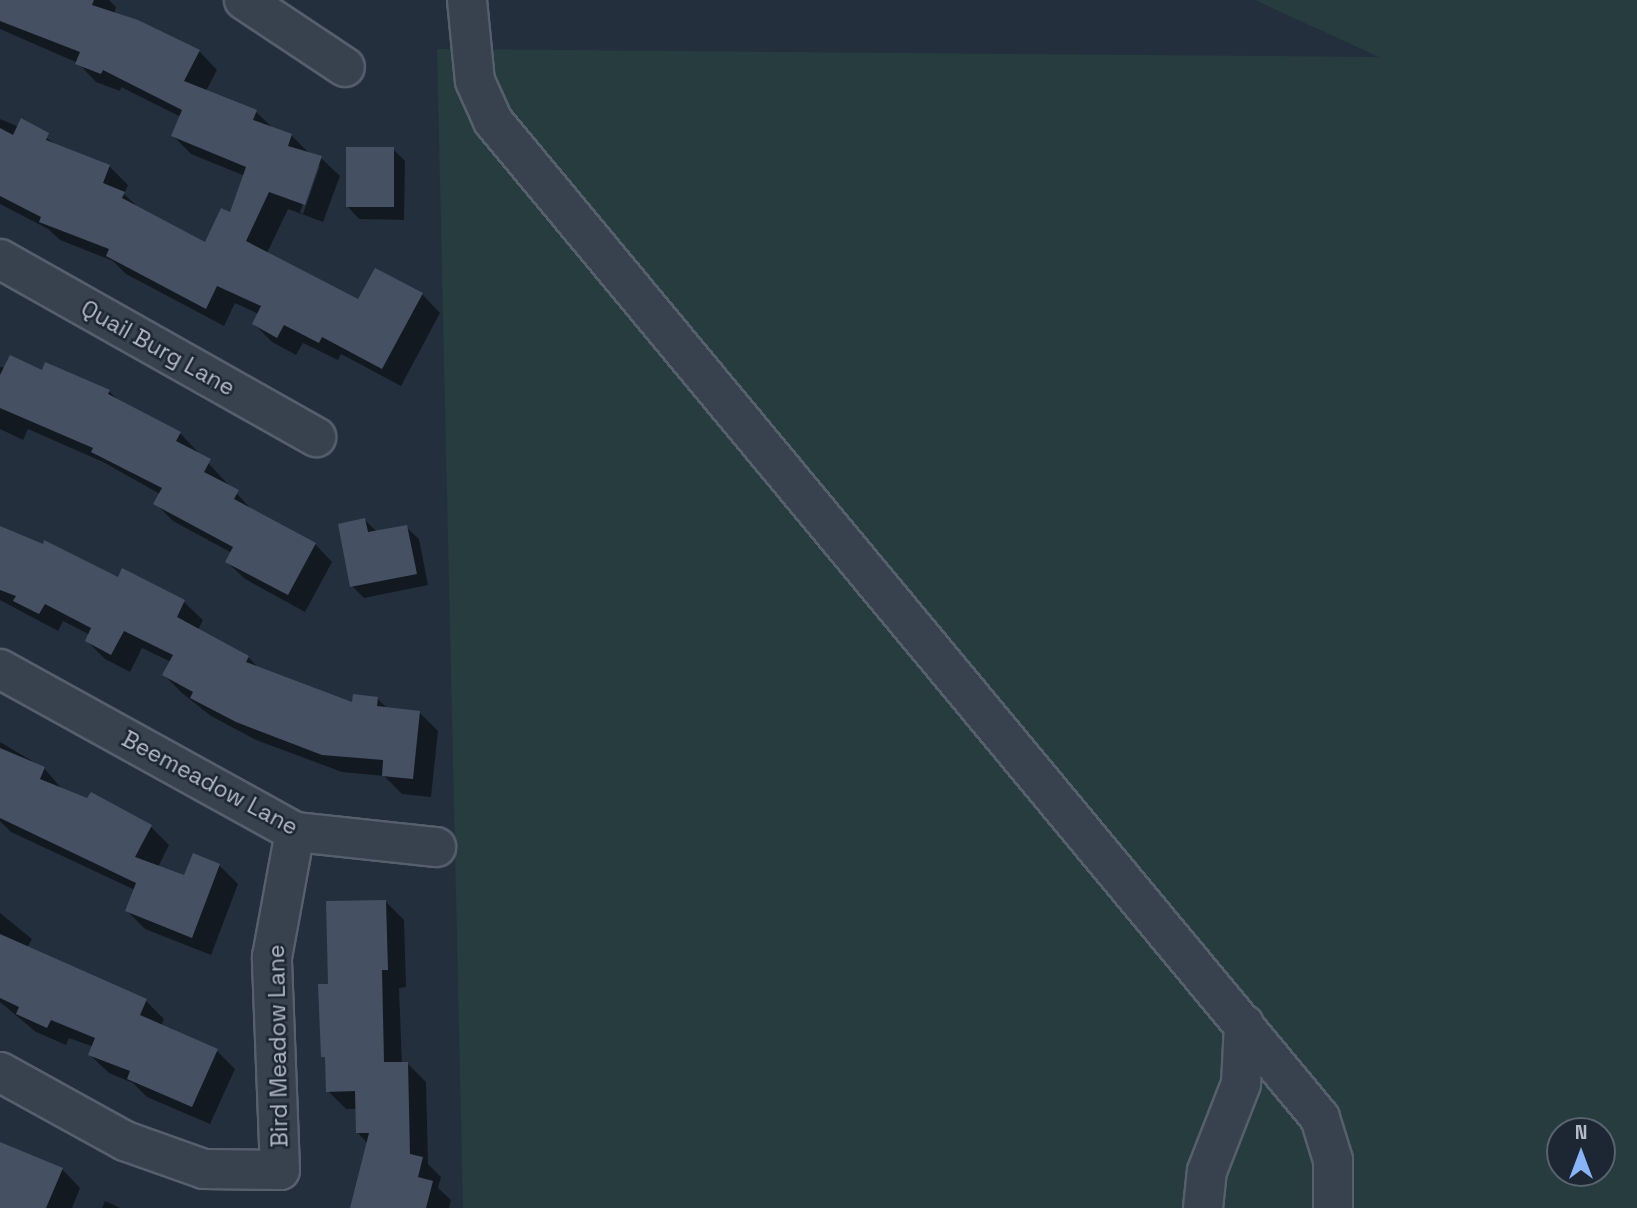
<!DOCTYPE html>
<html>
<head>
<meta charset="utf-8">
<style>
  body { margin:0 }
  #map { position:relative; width:1637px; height:1208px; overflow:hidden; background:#242f3e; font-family:"Space Grotesk",sans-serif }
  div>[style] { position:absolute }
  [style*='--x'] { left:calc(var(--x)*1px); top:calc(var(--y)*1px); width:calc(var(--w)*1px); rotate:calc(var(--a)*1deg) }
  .green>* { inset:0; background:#263c3f }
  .shadow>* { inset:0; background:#0007 }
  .building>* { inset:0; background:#455162; transform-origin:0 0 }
  .roads { filter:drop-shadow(2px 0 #565f6c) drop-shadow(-2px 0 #565f6c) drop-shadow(0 2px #565f6c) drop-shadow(0 -2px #565f6c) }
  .minor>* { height:38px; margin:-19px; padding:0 19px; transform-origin:19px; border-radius:19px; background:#38414e }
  span { translate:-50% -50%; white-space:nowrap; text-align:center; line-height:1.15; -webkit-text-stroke:5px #1d2633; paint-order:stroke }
  .street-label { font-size:23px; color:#b4bcc9 }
  .north { position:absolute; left:1546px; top:1117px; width:70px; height:70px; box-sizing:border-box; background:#1d2633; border:2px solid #59626f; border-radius:50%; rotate:0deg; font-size:19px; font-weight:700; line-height:28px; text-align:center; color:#b4bcc9 }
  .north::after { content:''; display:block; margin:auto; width:24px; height:32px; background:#8ab4f8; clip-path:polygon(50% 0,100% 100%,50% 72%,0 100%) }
</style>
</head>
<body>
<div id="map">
  <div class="green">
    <div style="clip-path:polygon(evenodd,1255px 0,1637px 0,1637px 1208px,463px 1208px,437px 49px,1379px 57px,1255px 0,1560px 1131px,1602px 1131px,1602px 1173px,1560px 1173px,1560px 1131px)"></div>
  </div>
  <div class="shadow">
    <div style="clip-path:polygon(evenodd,0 0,109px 0,116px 7px,114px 14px,199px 51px,217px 70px,206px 91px,256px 112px,274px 129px,291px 135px,310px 154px,321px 158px,340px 176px,323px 222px,288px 209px,267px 253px,359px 302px,422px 294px,440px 313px,401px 386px,341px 354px,338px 360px,303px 343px,296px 355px,272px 342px,254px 324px,259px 314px,235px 303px,224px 326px,126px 274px,113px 261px,60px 240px,48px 229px,0 204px,0 119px,19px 127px,22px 121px,61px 148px,109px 166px,128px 185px,124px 194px,141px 210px,206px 244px,231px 214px,245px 176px,191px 154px,173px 136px,181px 117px,121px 87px,120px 91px,96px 82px,78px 63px,0 29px,0 0,317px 166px,320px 166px,303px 214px,300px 212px,317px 166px)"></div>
    <div style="clip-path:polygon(393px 149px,405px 161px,404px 220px,359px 219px,347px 206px)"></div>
    <div style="clip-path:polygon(0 367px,42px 372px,109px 391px,120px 402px,180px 433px,254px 512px,315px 544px,332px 562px,305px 612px,245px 579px,227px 562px,232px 553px,173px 521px,155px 503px,160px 494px,103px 462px,28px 429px,23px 440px,0 429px)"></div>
    <div style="clip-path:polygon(365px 520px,377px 532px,406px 527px,419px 539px,428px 585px,364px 598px,352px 586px)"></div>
    <div style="clip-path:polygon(0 528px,118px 579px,123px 571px,184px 602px,203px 620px,198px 630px,248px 657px,260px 669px,354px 704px,377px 698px,388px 709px,419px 712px,438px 731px,431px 797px,402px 794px,384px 776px,342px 772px,256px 740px,211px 716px,182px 693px,164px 675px,171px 662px,142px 648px,130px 672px,105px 659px,87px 641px,90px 635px,63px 621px,58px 631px,0 600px)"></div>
    <div style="clip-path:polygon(0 742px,44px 768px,62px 789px,151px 827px,169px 845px,158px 867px,185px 877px,219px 865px,238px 884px,211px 955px,145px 929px,127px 911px,135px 890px,11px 832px,0 821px)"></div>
    <div style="clip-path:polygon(386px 902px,404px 920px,406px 987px,399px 988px,402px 1064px,408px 1064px,426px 1082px,428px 1164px,441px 1177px,438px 1188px,451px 1200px,449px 1208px,353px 1208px,368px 1144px,358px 1133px,357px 1109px,346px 1109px,328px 1091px,330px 986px)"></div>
    <div style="clip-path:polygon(0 913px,32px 939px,27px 948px,146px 1001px,164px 1019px,161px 1026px,217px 1051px,235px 1069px,210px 1124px,147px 1097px,133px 1083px,109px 1073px,90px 1055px,94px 1047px,69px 1038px,66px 1045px,36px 1032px,0 1002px)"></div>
    <div style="clip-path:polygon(0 1144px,62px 1169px,80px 1188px,72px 1208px,0 1208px)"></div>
    <div style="clip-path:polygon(105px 1201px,120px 1208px,102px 1208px)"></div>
  </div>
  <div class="building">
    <div style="clip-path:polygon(0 0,94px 0,92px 5px,138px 20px,200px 50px,184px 81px,257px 110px,253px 120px,292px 134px,288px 146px,322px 156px,305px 205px,269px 192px,246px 241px,358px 299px,375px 268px,423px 293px,382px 369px,322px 337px,319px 343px,284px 325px,277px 338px,252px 324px,261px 306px,217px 286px,206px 309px,106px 256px,109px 249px,39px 222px,41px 217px,0 196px,0 128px,13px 135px,21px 118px,49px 133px,46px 140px,110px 165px,103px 183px,125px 192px,122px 198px,205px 242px,221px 208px,230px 212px,246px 167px,171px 136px,182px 110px,103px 70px,101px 74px,75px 64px,80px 52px,0 21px)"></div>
    <div style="left:346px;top:147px;width:48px;height:60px"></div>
    <div style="clip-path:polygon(10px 355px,42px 370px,45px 362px,110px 390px,108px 394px,181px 432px,176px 441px,211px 459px,204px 472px,239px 490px,234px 499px,316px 543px,288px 595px,225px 562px,233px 547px,153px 504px,162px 488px,91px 452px,93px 448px,0 408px,0 375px)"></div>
    <div style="clip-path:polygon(365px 518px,368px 532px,407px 525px,417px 574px,350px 587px,338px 524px)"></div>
    <div style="clip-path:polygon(0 526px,43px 544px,44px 540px,118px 577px,122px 568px,185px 600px,177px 617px,249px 656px,246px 662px,352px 702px,353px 694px,378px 697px,377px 706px,420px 711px,413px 779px,382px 776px,383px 760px,322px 755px,236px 722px,190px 698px,193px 692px,162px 675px,173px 655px,124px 631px,111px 655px,85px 641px,91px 628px,45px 604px,39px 614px,13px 601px,16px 596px,0 590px)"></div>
    <div style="clip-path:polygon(0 748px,45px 767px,40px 779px,87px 798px,91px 792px,152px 825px,135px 857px,184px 875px,193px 853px,220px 864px,192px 938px,125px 911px,136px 883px,0 818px)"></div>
    <div style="clip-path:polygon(386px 900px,388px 970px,382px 970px,384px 1062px,408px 1062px,410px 1154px,423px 1157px,418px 1177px,433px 1181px,426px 1208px,350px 1208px,369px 1133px,356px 1133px,355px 1091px,326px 1092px,325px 1057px,321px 1057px,318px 984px,328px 984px,326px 901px)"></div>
    <div style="clip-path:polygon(0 934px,147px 999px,140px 1015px,218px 1049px,192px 1107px,127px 1079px,130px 1071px,88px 1055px,95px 1038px,51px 1020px,47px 1028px,16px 1014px,19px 1007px,0 998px)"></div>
    <div style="clip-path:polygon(0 1142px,63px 1168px,46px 1208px,0 1208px)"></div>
  </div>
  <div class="roads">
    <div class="minor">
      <div style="--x:244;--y:0;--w:121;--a:33.6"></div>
      <div style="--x:467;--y:0;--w:81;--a:84.4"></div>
      <div style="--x:475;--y:81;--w:44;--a:65.8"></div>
      <div style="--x:493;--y:121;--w:1295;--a:50.32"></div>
      <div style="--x:1320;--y:1118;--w:44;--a:72.8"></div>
      <div style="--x:1333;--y:1160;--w:48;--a:90"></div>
      <div style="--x:0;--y:259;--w:363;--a:29.4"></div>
      <div style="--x:0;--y:669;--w:337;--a:28.9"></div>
      <div style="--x:295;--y:832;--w:142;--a:6.1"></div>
      <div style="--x:0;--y:1072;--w:143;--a:28.9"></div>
      <div style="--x:125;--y:1141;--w:84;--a:19.5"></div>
      <div style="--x:204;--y:1169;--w:76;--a:0.8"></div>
      <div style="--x:280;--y:1170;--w:213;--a:-92.2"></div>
      <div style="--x:272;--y:957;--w:127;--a:-79.6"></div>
      <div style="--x:1203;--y:1208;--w:37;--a:-84"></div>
      <div style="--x:1207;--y:1171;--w:93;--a:-68.7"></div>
      <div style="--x:1241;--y:1084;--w:60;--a:-87.1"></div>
    </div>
  </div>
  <div class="street-label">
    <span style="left:158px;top:348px;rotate:29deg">Quail Burg Lane</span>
    <span style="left:210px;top:783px;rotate:28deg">Beemeadow Lane</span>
    <span style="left:278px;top:1046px;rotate:-91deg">Bird Meadow Lane</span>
  </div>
  <div class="north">N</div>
</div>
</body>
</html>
